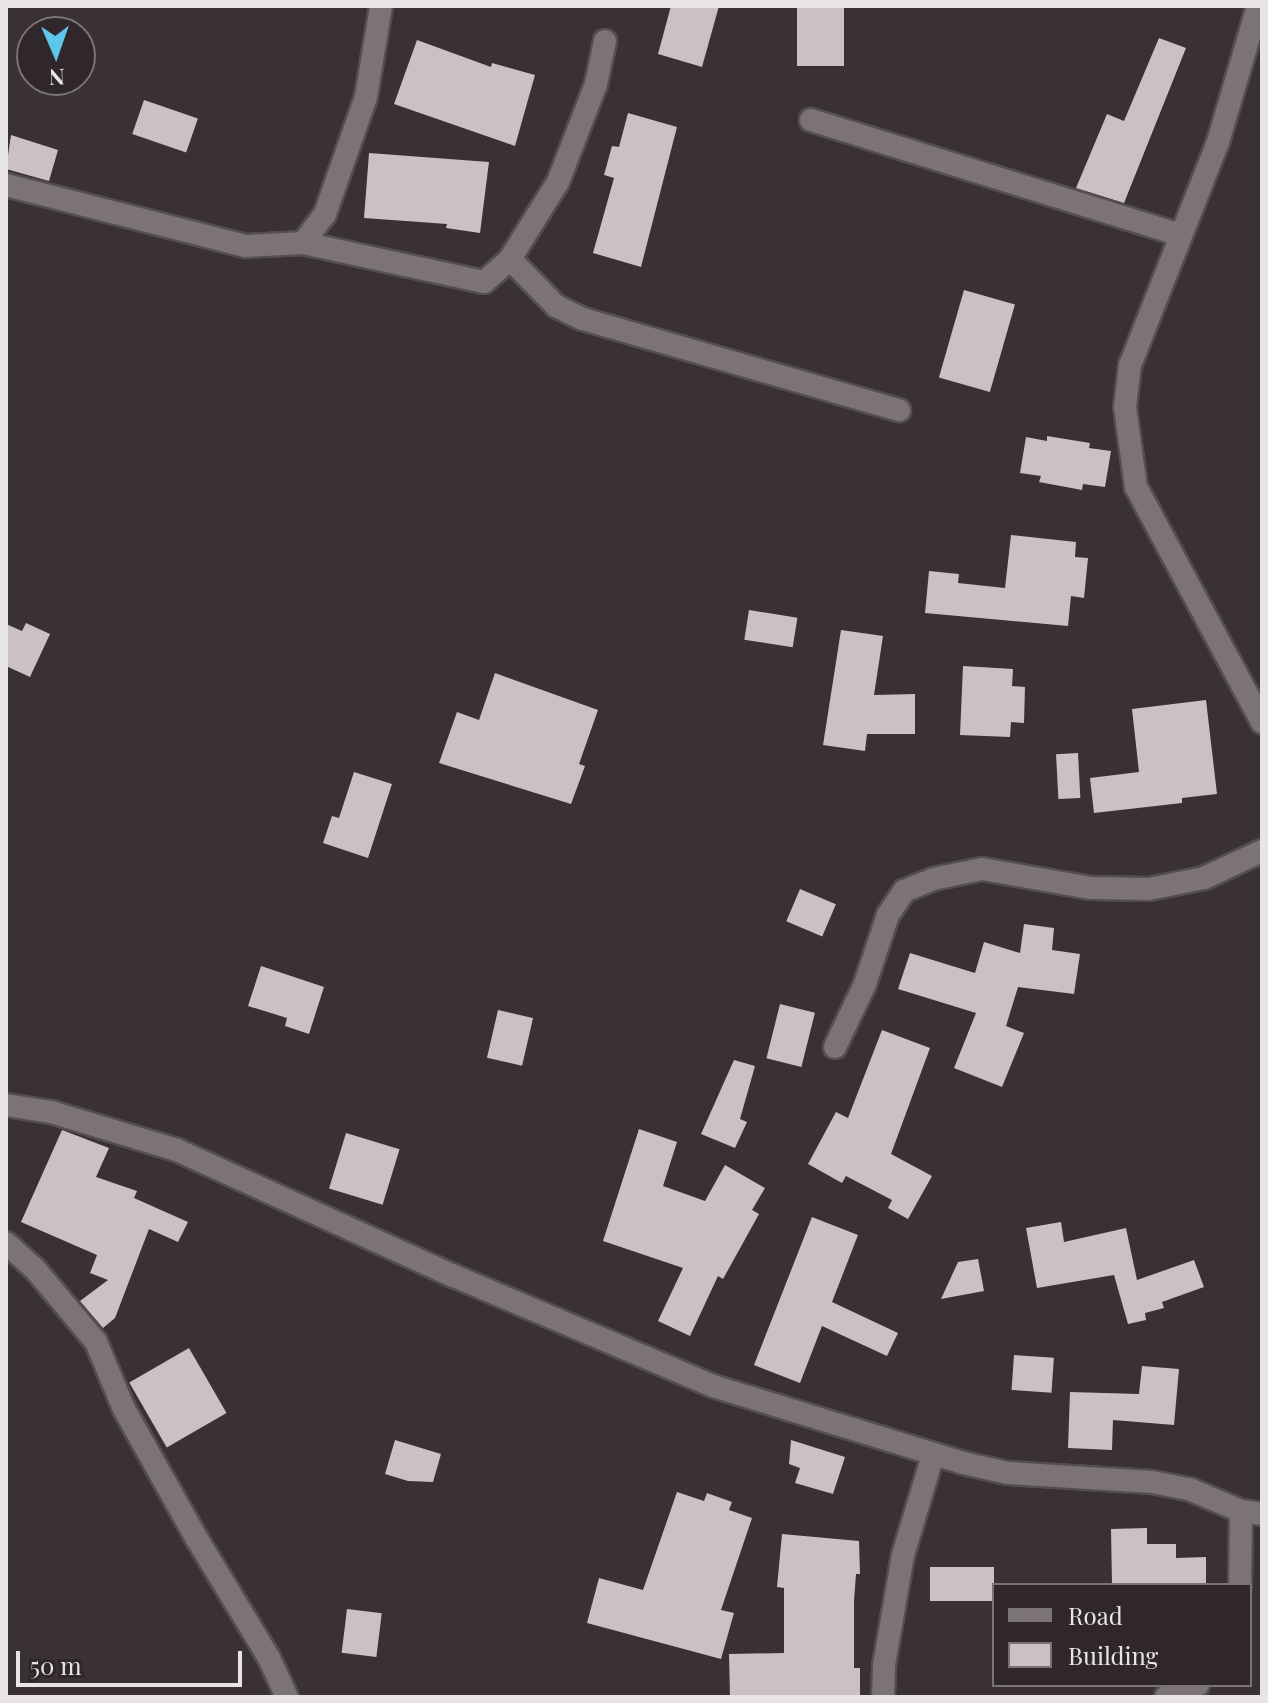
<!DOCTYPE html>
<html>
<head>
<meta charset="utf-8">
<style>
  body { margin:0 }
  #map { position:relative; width:1268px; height:1703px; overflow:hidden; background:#393133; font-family:"Playfair Display",serif }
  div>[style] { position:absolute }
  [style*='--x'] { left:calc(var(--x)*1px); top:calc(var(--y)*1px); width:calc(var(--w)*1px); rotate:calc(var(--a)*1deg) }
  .building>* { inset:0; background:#cbc1c3; transform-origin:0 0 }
  .roads { filter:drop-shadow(2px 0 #544e50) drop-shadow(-2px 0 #544e50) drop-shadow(0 2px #544e50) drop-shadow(0 -2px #544e50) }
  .minor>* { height:22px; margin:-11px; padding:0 11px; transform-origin:11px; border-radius:11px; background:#7c7375 }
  span { translate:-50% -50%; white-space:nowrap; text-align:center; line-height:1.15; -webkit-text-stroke:8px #2f2729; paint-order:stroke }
  .frame { position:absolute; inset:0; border:8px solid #e9e4e5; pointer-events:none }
  .legend { position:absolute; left:992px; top:1583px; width:260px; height:104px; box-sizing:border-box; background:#2f2729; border:2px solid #797374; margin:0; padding:10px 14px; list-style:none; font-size:24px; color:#e9e4e5 }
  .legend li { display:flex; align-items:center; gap:16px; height:40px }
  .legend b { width:40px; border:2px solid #797374 }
  .north { position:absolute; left:16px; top:16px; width:80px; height:80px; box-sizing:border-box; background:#2f2729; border:2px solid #797374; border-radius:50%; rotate:178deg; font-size:22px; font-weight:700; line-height:32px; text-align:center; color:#e9e4e5 }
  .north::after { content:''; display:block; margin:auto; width:28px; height:36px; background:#5cc7e8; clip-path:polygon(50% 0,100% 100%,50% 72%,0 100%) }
  .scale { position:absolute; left:16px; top:1651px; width:226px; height:36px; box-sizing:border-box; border:4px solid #e9e4e5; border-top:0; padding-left:10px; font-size:24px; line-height:28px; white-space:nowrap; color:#e9e4e5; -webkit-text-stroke:6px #2f2729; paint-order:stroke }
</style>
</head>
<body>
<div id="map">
  <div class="building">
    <div style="clip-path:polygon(671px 6px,719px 6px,702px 67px,658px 54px)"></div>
    <div style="left:797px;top:6px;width:47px;height:60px"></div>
    <div style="clip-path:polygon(1159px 38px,1186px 48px,1124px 203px,1076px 188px,1107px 114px,1124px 121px)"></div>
    <div style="clip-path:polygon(417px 40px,491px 67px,492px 63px,535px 75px,515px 146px,394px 104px)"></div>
    <div style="left:144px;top:100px;width:57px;height:36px;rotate:19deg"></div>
    <div style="clip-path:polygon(628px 113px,677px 127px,641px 267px,593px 253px,614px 178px,604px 175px,612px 146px,619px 147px)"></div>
    <div style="clip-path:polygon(11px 135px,58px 150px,49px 181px,6px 169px)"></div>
    <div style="clip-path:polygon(369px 153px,489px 162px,480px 233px,446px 228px,447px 224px,364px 218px)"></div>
    <div style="left:964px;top:290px;width:53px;height:91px;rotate:16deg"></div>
    <div style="clip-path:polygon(1047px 436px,1090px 443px,1089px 448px,1111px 451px,1105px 487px,1083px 484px,1082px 490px,1039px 482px,1041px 476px,1020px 473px,1026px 437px,1047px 441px)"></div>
    <div style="clip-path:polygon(1011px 535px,1076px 542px,1075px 557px,1088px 558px,1084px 598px,1071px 596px,1068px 626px,925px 613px,929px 571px,959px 574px,958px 583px,1005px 588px)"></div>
    <div style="left:749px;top:610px;width:49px;height:30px;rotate:9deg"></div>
    <div style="clip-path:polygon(26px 623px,50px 634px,30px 677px,6px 666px,6px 624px,22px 631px)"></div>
    <div style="clip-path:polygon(841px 630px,883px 636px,874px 695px,915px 694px,915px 734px,867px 734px,865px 751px,823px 745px)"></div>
    <div style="clip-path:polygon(963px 666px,1013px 669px,1012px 686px,1025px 687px,1024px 723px,1011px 722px,1010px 737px,960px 735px)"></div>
    <div style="clip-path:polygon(495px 673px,598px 710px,579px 764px,585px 766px,571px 804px,439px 763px,457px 712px,479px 720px)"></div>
    <div style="clip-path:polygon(1206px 700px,1217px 794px,1182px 798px,1182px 803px,1094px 813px,1090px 778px,1139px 772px,1132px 709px)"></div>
    <div style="left:1078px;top:753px;width:45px;height:22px;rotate:87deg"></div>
    <div style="clip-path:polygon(354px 772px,392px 784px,368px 858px,323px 843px,332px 816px,339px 818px)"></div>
    <div style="left:800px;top:889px;width:39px;height:35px;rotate:23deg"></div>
    <div style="clip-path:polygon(1024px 924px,1054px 928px,1052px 950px,1080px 954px,1074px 994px,1018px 987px,1006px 1026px,1024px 1033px,1002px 1087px,954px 1068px,976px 1013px,898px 989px,910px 953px,975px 973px,984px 942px,1020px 953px)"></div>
    <div style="clip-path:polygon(261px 966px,324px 987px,309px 1034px,285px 1026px,287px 1018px,248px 1006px)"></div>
    <div style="left:780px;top:1004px;width:36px;height:56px;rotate:14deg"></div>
    <div style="left:498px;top:1010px;width:36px;height:49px;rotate:13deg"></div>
    <div style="clip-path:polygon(882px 1030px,930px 1048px,891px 1154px,932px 1176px,908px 1219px,888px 1208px,892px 1200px,846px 1176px,842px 1183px,808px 1164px,836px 1112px,848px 1118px)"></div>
    <div style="clip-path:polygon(734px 1060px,755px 1066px,740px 1119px,747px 1122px,735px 1148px,701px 1134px)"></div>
    <div style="clip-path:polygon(639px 1129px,677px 1142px,663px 1186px,705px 1201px,725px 1165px,765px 1188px,752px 1210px,759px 1214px,723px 1279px,718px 1276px,690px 1336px,658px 1321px,683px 1268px,603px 1241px)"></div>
    <div style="clip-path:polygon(62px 1130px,109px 1148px,96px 1177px,137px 1191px,134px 1198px,188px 1222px,178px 1242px,149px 1229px,115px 1318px,103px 1328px,80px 1301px,108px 1280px,90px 1273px,97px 1255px,21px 1222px)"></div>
    <div style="left:346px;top:1133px;width:56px;height:58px;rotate:17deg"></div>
    <div style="clip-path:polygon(812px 1217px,858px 1235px,832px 1302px,898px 1333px,887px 1356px,822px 1326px,800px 1383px,754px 1365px)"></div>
    <div style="clip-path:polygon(1061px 1222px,1064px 1242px,1126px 1228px,1137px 1280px,1194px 1260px,1204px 1287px,1162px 1302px,1164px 1308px,1145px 1313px,1146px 1320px,1128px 1324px,1114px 1275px,1037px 1288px,1026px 1228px)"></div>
    <div style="clip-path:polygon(978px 1259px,984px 1291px,941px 1299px,958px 1262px)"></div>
    <div style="left:189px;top:1348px;width:75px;height:69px;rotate:60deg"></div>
    <div style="left:1014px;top:1355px;width:40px;height:35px;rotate:4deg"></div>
    <div style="clip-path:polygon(1142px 1366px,1179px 1369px,1174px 1425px,1113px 1420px,1112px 1450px,1068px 1448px,1070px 1392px,1139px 1394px)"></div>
    <div style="clip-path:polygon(395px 1440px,441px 1454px,433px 1482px,408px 1481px,385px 1474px)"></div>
    <div style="clip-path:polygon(791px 1440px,845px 1457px,833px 1494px,795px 1483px,800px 1468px,789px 1464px)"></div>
    <div style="clip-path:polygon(677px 1492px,704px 1501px,707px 1493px,732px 1502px,729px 1510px,752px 1518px,721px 1610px,734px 1613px,721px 1659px,587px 1623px,599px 1578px,643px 1590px)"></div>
    <div style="clip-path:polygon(1147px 1528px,1147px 1544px,1176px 1544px,1176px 1558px,1206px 1557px,1206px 1585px,1112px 1585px,1111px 1529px)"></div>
    <div style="clip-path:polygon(782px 1534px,859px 1541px,860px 1574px,856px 1574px,854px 1601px,854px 1668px,860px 1668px,860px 1697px,730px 1697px,729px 1654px,784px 1653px,784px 1588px,777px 1587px)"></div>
    <div style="left:930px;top:1567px;width:64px;height:34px"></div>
    <div style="left:347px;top:1609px;width:35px;height:44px;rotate:7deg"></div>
  </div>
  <div class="roads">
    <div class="minor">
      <div style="--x:1258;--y:6;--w:142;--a:106.4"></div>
      <div style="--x:1218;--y:142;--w:240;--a:111.5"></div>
      <div style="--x:1130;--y:365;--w:42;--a:96.8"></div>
      <div style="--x:1125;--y:407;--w:81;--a:82.2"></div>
      <div style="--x:1136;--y:487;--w:267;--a:61.8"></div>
      <div style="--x:811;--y:120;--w:387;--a:17.3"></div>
      <div style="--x:6;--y:185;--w:248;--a:14.3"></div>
      <div style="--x:246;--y:246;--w:57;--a:-3"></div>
      <div style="--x:303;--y:243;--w:36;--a:-53"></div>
      <div style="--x:325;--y:214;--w:124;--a:-70.7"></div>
      <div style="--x:366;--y:97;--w:92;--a:-80.6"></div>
      <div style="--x:303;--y:243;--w:185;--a:12.2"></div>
      <div style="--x:484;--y:282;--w:35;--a:-41"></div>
      <div style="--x:510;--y:259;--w:91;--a:-58.1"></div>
      <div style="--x:558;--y:182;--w:105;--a:-68.8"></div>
      <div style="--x:596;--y:84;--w:44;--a:-78.2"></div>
      <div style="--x:510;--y:259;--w:66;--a:45.6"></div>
      <div style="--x:556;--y:306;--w:30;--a:26"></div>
      <div style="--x:583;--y:319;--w:329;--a:16.1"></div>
      <div style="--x:835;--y:1047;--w:70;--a:-64.5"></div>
      <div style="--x:865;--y:984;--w:73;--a:-71.6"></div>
      <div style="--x:888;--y:915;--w:29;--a:-56"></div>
      <div style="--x:904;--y:891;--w:31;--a:-22"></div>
      <div style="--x:933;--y:879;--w:50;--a:-11.5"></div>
      <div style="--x:982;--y:869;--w:111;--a:9.9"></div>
      <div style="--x:1091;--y:888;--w:58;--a:1"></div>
      <div style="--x:1149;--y:889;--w:56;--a:-11.3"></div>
      <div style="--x:1204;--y:878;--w:64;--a:-25"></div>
      <div style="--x:6;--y:1105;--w:46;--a:8.8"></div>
      <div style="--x:51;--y:1112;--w:132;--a:16.8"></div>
      <div style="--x:177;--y:1150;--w:304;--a:24.5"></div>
      <div style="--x:454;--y:1276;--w:281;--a:23"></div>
      <div style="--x:713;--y:1386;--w:262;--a:17.1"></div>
      <div style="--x:963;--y:1463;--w:46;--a:12.5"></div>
      <div style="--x:1008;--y:1473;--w:144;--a:3.6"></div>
      <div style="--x:1152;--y:1482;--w:38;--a:11"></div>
      <div style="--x:1189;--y:1489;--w:56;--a:22.9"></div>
      <div style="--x:1241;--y:1511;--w:21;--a:8"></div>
      <div style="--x:6;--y:1243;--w:39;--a:42"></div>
      <div style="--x:35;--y:1269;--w:95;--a:50.1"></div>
      <div style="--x:96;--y:1342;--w:73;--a:67.3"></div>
      <div style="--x:124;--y:1409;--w:149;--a:60.7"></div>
      <div style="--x:197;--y:1539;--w:139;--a:58.8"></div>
      <div style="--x:269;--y:1658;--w:43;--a:65.2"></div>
      <div style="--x:1240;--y:1585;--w:74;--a:-89.2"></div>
      <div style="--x:883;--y:1697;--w:32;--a:-88"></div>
      <div style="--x:884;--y:1665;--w:112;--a:-80.2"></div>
      <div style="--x:903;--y:1555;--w:104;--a:-73.3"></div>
      <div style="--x:1166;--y:1697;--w:34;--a:-21"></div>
    </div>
  </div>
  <div class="frame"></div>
  <ul class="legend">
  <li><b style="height:10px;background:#7c7375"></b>Road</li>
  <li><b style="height:22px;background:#cbc1c3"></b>Building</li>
  </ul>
  <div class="north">N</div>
  <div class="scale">50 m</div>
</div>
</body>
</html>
